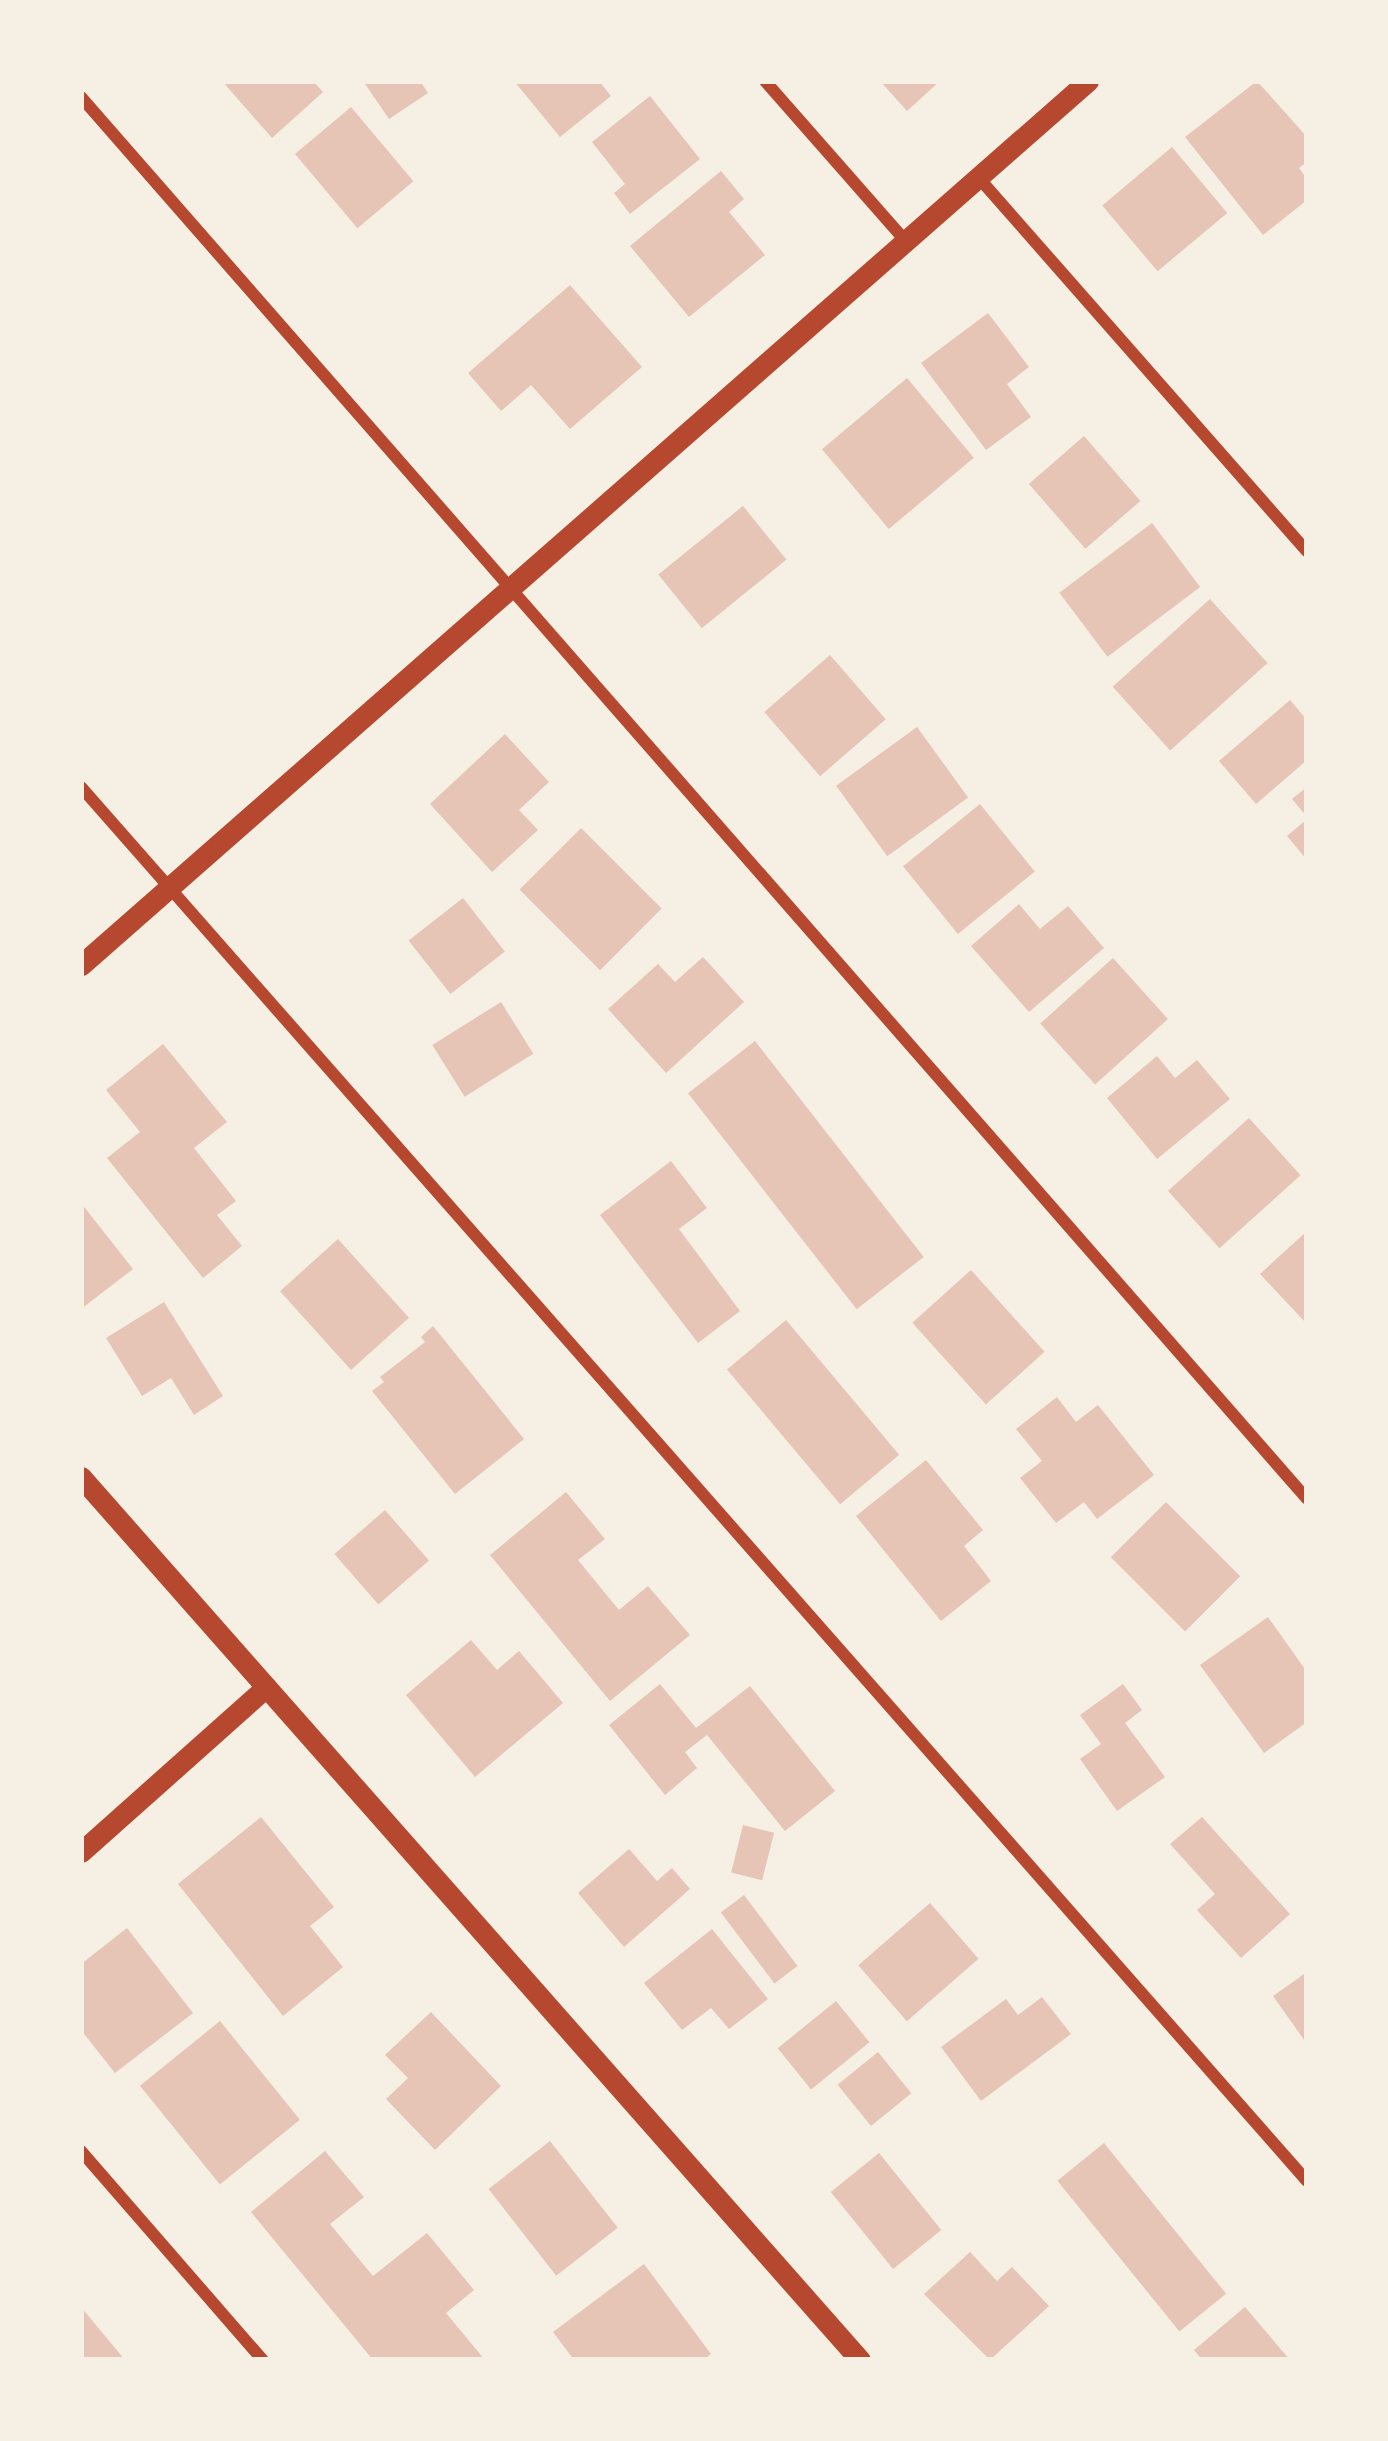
<!DOCTYPE html>
<html>
<head>
<meta charset="utf-8">
<style>
  body { margin:0 }
  #map { position:relative; width:1388px; height:2441px; overflow:hidden; background:#f6efe4; font-family:Inter,sans-serif }
  div>[style] { position:absolute }
  [style*='--x'] { left:calc(var(--x)*1px); top:calc(var(--y)*1px); width:calc(var(--w)*1px); rotate:calc(var(--a)*1deg) }
  .building>* { inset:0; background:#e6c5b7; transform-origin:0 0 }
  .minor>* { height:12px; margin:-6px; padding:0 6px; transform-origin:6px; border-radius:6px; background:#b5482f }
  .tertiary>* { height:21px; margin:-10.5px; padding:0 10.5px; transform-origin:10.5px; border-radius:10.5px; background:#b5482f }
  span { translate:-50% -50%; white-space:nowrap; text-align:center; line-height:1.15; -webkit-text-stroke:12px #f6efe4; paint-order:stroke }
  .frame { position:absolute; inset:0; border:84px solid #f6efe4; pointer-events:none }
</style>
</head>
<body>
<div id="map">
  <div class="building">
    <div style="clip-path:polygon(222px 81px,313px 81px,323px 92px,272px 138px)"></div>
    <div style="clip-path:polygon(363px 81px,420px 81px,428px 93px,389px 119px)"></div>
    <div style="clip-path:polygon(514px 81px,599px 81px,611px 96px,560px 137px)"></div>
    <div style="clip-path:polygon(880px 81px,940px 81px,907px 111px)"></div>
    <div style="clip-path:polygon(1257px 81px,1307px 137px,1307px 162px,1299px 168px,1307px 179px,1307px 200px,1263px 235px,1185px 137px)"></div>
    <div style="clip-path:polygon(650px 96px,700px 159px,630px 214px,614px 193px,625px 184px,592px 142px)"></div>
    <div style="left:351px;top:107px;width:97px;height:73px;rotate:50deg"></div>
    <div style="left:1172px;top:147px;width:86px;height:91px;rotate:50deg"></div>
    <div style="clip-path:polygon(721px 171px,744px 199px,729px 212px,765px 255px,689px 317px,630px 246px)"></div>
    <div style="clip-path:polygon(570px 285px,642px 367px,570px 429px,531px 385px,501px 411px,468px 373px)"></div>
    <div style="clip-path:polygon(988px 313px,1029px 367px,1007px 384px,1031px 417px,986px 450px,921px 363px)"></div>
    <div style="left:907px;top:378px;width:104px;height:111px;rotate:50deg"></div>
    <div style="left:1084px;top:436px;width:86px;height:73px;rotate:49deg"></div>
    <div style="left:743px;top:506px;width:69px;height:109px;rotate:51deg"></div>
    <div style="left:1152px;top:523px;width:80px;height:116px;rotate:53deg"></div>
    <div style="left:1210px;top:599px;width:86px;height:131px;rotate:48deg"></div>
    <div style="left:830px;top:655px;width:85px;height:87px;rotate:49deg"></div>
    <div style="clip-path:polygon(1290px 700px,1307px 720px,1307px 760px,1256px 804px,1219px 761px)"></div>
    <div style="left:917px;top:727px;width:87px;height:100px;rotate:54deg"></div>
    <div style="clip-path:polygon(505px 734px,549px 782px,519px 810px,538px 830px,492px 872px,430px 804px)"></div>
    <div style="clip-path:polygon(1307px 787px,1307px 817px,1292px 799px)"></div>
    <div style="left:980px;top:804px;width:87px;height:99px;rotate:51deg"></div>
    <div style="clip-path:polygon(1307px 819px,1307px 860px,1287px 836px)"></div>
    <div style="left:581px;top:828px;width:114px;height:87px;rotate:45deg"></div>
    <div style="left:463px;top:898px;width:68px;height:69px;rotate:52deg"></div>
    <div style="clip-path:polygon(1019px 904px,1040px 929px,1068px 906px,1104px 948px,1029px 1012px,971px 946px)"></div>
    <div style="clip-path:polygon(703px 957px,744px 1002px,666px 1073px,608px 1009px,658px 964px,675px 982px)"></div>
    <div style="left:1113px;top:958px;width:82px;height:98px;rotate:48deg"></div>
    <div style="left:501px;top:1002px;width:61px;height:81px;rotate:58deg"></div>
    <div style="left:755px;top:1041px;width:274px;height:85px;rotate:52deg"></div>
    <div style="clip-path:polygon(163px 1044px,227px 1122px,194px 1148px,236px 1201px,217px 1215px,242px 1246px,203px 1278px,107px 1158px,140px 1132px,106px 1090px)"></div>
    <div style="clip-path:polygon(1157px 1056px,1175px 1078px,1197px 1060px,1230px 1099px,1157px 1159px,1107px 1098px)"></div>
    <div style="left:1249px;top:1118px;width:77px;height:109px;rotate:48deg"></div>
    <div style="clip-path:polygon(671px 1161px,707px 1208px,679px 1229px,740px 1311px,698px 1343px,600px 1215px)"></div>
    <div style="clip-path:polygon(81px 1203px,133px 1269px,81px 1309px)"></div>
    <div style="clip-path:polygon(1307px 1231px,1307px 1324px,1260px 1274px)"></div>
    <div style="left:338px;top:1239px;width:106px;height:78px;rotate:48deg"></div>
    <div style="left:971px;top:1270px;width:110px;height:79px;rotate:48deg"></div>
    <div style="clip-path:polygon(164px 1302px,223px 1396px,194px 1415px,171px 1378px,142px 1396px,106px 1338px)"></div>
    <div style="left:786px;top:1320px;width:176px;height:77px;rotate:50deg"></div>
    <div style="clip-path:polygon(433px 1326px,524px 1439px,455px 1494px,372px 1391px,384px 1382px,380px 1377px,425px 1342px,421px 1337px)"></div>
    <div style="clip-path:polygon(1057px 1397px,1076px 1422px,1098px 1405px,1154px 1475px,1097px 1519px,1084px 1502px,1056px 1523px,1020px 1478px,1042px 1461px,1016px 1429px)"></div>
    <div style="clip-path:polygon(926px 1460px,983px 1530px,964px 1546px,991px 1581px,941px 1621px,856px 1516px)"></div>
    <div style="clip-path:polygon(566px 1492px,605px 1539px,578px 1560px,619px 1610px,648px 1586px,690px 1635px,610px 1701px,490px 1555px)"></div>
    <div style="left:1166px;top:1502px;width:105px;height:78px;rotate:45deg"></div>
    <div style="left:385px;top:1510px;width:67px;height:67px;rotate:49deg"></div>
    <div style="clip-path:polygon(1268px 1617px,1307px 1672px,1307px 1722px,1264px 1753px,1200px 1665px)"></div>
    <div style="clip-path:polygon(471px 1640px,497px 1670px,519px 1651px,563px 1703px,475px 1777px,406px 1695px)"></div>
    <div style="clip-path:polygon(660px 1684px,696px 1728px,750px 1686px,835px 1791px,785px 1831px,707px 1735px,685px 1752px,697px 1768px,665px 1795px,609px 1725px)"></div>
    <div style="clip-path:polygon(1123px 1684px,1142px 1710px,1125px 1723px,1165px 1777px,1117px 1811px,1080px 1759px,1101px 1744px,1080px 1715px)"></div>
    <div style="clip-path:polygon(261px 1817px,334px 1907px,310px 1926px,343px 1967px,283px 2016px,178px 1884px)"></div>
    <div style="clip-path:polygon(1202px 1817px,1290px 1914px,1241px 1958px,1197px 1910px,1215px 1894px,1170px 1844px)"></div>
    <div style="left:743px;top:1825px;width:32px;height:49px;rotate:14deg"></div>
    <div style="clip-path:polygon(629px 1849px,657px 1881px,672px 1868px,690px 1889px,624px 1947px,578px 1893px)"></div>
    <div style="left:744px;top:1895px;width:89px;height:29px;rotate:53deg"></div>
    <div style="left:930px;top:1903px;width:74px;height:95px;rotate:49deg"></div>
    <div style="clip-path:polygon(127px 1928px,193px 2013px,115px 2073px,81px 2030px,81px 1964px)"></div>
    <div style="clip-path:polygon(712px 1929px,768px 1999px,729px 2029px,711px 2008px,682px 2030px,644px 1983px)"></div>
    <div style="clip-path:polygon(1307px 1972px,1307px 2044px,1273px 1996px)"></div>
    <div style="clip-path:polygon(1042px 1997px,1071px 2034px,981px 2101px,941px 2047px,1006px 1999px,1018px 2015px)"></div>
    <div style="left:836px;top:2001px;width:53px;height:75px;rotate:51deg"></div>
    <div style="clip-path:polygon(431px 2012px,501px 2086px,435px 2150px,386px 2099px,408px 2078px,385px 2055px)"></div>
    <div style="left:220px;top:2021px;width:127px;height:103px;rotate:51deg"></div>
    <div style="left:878px;top:2052px;width:53px;height:52px;rotate:51deg"></div>
    <div style="left:550px;top:2141px;width:110px;height:78px;rotate:52deg"></div>
    <div style="left:1104px;top:2143px;width:194px;height:60px;rotate:51deg"></div>
    <div style="clip-path:polygon(325px 2151px,364px 2197px,330px 2224px,373px 2276px,427px 2233px,474px 2290px,446px 2313px,485px 2360px,373px 2360px,251px 2212px)"></div>
    <div style="left:879px;top:2153px;width:99px;height:62px;rotate:51deg"></div>
    <div style="clip-path:polygon(970px 2252px,997px 2281px,1012px 2267px,1049px 2306px,990px 2360px,924px 2294px)"></div>
    <div style="clip-path:polygon(644px 2264px,711px 2354px,703px 2360px,574px 2360px,553px 2332px)"></div>
    <div style="clip-path:polygon(81px 2307px,125px 2360px,81px 2360px)"></div>
    <div style="clip-path:polygon(1245px 2307px,1290px 2360px,1202px 2360px,1194px 2350px)"></div>
  </div>
  <div class="minor">
    <div style="--x:765;--y:81;--w:210;--a:48.7"></div>
    <div style="--x:81;--y:97;--w:1862;--a:48.83"></div>
    <div style="--x:978;--y:177;--w:498;--a:48.7"></div>
    <div style="--x:81;--y:787;--w:1856;--a:48.67"></div>
    <div style="--x:81;--y:2151;--w:277;--a:49"></div>
  </div>
  <div class="tertiary">
    <div style="--x:81;--y:965;--w:1340;--a:-41.28"></div>
    <div style="--x:81;--y:1477;--w:1178;--a:48.58"></div>
    <div style="--x:81;--y:1852;--w:248;--a:-41.7"></div>
  </div>
  <div class="frame"></div>
</div>
</body>
</html>
